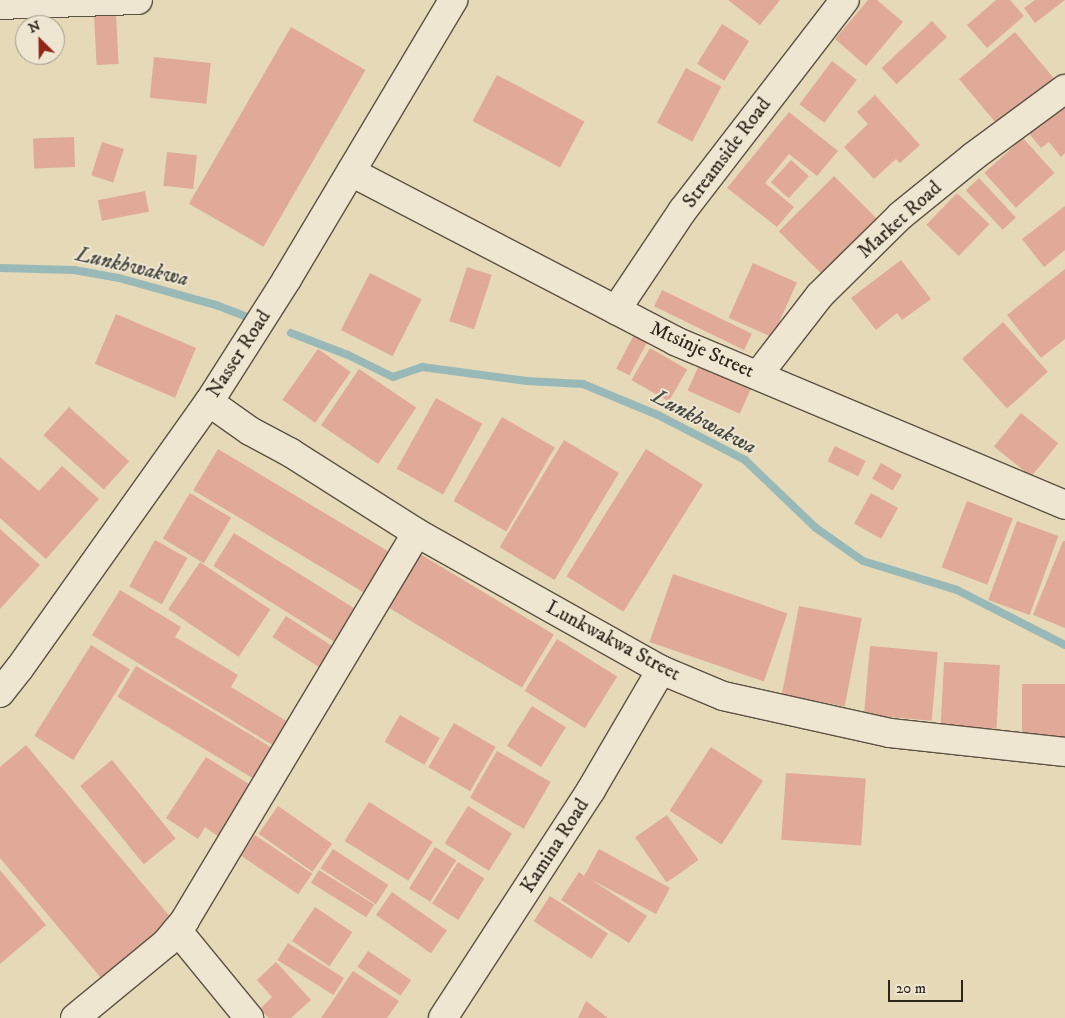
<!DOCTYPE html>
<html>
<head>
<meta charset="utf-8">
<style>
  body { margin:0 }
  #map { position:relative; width:1065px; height:1018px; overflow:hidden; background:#e5d9b8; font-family:"IM FELL DW Pica",serif }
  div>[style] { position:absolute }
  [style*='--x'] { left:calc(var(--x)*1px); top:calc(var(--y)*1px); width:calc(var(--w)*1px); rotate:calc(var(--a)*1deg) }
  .stream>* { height:8px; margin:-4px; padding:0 4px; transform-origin:4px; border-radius:4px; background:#98b9b7 }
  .building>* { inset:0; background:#e1a997; transform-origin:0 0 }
  .roads { filter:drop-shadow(1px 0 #5c5243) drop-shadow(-1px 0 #5c5243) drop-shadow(0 1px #5c5243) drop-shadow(0 -1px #5c5243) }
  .minor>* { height:28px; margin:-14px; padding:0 14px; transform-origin:14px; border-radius:14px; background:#eee6d1 }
  .tertiary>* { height:28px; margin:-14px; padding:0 14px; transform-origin:14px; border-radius:14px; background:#eee6d1 }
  span { translate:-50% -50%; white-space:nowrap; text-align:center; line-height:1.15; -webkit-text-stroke:4px #eee6d1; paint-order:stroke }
  .street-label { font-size:20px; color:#2e251c }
  .water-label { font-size:21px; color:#484a43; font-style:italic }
  .north { position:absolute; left:15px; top:15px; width:50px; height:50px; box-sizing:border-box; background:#eee6d1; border:1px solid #a19989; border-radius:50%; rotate:337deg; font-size:14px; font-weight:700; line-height:20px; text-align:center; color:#2e251c }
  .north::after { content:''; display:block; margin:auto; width:18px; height:22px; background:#8f2418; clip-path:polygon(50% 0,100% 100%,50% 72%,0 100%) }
  .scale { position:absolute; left:888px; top:980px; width:75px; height:22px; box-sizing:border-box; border:2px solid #2e251c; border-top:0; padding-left:6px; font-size:15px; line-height:18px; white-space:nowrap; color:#2e251c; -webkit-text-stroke:4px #eee6d1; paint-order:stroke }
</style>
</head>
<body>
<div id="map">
  <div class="stream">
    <div style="--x:0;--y:268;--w:74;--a:1.5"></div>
    <div style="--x:74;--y:270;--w:46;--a:10.1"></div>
    <div style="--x:119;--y:278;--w:101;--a:15.6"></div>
    <div style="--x:216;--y:305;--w:40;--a:21"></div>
    <div style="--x:291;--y:333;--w:61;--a:21.1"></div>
    <div style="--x:348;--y:355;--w:50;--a:26.1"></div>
    <div style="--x:393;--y:377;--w:31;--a:-19"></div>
    <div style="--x:422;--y:367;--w:106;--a:7.6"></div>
    <div style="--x:527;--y:381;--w:56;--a:3.1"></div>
    <div style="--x:583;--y:384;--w:81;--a:22.5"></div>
    <div style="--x:658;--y:415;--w:98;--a:27.3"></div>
    <div style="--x:745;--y:460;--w:98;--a:43.8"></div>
    <div style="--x:816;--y:528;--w:57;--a:35.1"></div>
    <div style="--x:863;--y:561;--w:98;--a:17.1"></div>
    <div style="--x:957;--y:590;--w:121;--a:27"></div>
  </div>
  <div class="building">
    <div style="clip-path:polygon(728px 0,780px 0,760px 25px)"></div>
    <div style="clip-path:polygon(868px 0,877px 0,903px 22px,866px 66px,835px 39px)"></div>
    <div style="clip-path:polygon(996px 0,1010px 0,1024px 16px,987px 48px,967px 25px)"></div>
    <div style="clip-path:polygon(1035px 0,1065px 0,1035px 23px,1024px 8px)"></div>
    <div style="left:116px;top:14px;width:50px;height:22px;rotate:87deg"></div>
    <div style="left:932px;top:21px;width:22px;height:69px;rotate:47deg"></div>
    <div style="left:722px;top:24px;width:32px;height:47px;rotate:32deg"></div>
    <div style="left:291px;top:27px;width:86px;height:204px;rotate:30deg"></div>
    <div style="left:1015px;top:32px;width:61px;height:73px;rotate:50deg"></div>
    <div style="left:154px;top:57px;width:57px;height:41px;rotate:6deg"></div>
    <div style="left:832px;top:61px;width:31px;height:54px;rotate:37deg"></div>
    <div style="left:686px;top:68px;width:40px;height:62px;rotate:28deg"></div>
    <div style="left:497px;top:75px;width:99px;height:52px;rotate:28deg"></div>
    <div style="clip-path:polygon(875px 95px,920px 145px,900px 163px,896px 159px,874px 179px,844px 147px,868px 124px,857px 112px)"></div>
    <div style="clip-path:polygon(1065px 97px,1065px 153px,1061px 157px,1049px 142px,1041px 148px,1025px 129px)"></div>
    <div style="clip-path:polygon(789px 112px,838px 151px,817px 176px,789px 154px,765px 183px,794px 207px,777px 227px,727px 188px)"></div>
    <div style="left:74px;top:137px;width:30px;height:41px;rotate:88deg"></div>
    <div style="left:1023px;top:138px;width:47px;height:52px;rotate:48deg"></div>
    <div style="left:102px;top:142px;width:23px;height:35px;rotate:18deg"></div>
    <div style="left:167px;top:152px;width:30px;height:34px;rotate:6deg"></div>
    <div style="left:791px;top:160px;width:24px;height:30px;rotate:42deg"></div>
    <div style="left:834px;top:176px;width:62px;height:78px;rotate:45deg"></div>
    <div style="left:979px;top:178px;width:54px;height:18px;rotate:47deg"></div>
    <div style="left:145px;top:191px;width:21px;height:48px;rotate:79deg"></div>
    <div style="left:957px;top:193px;width:45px;height:44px;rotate:44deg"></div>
    <div style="clip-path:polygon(1065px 206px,1065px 250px,1044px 267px,1022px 239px)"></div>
    <div style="clip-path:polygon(901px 260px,931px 299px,902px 320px,897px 313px,876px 330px,851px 298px)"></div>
    <div style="left:753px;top:263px;width:48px;height:60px;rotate:24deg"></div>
    <div style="left:467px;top:267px;width:26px;height:57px;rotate:18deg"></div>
    <div style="clip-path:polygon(1065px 269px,1065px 339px,1041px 358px,1007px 315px)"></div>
    <div style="left:370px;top:273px;width:58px;height:64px;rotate:27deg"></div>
    <div style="left:662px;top:290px;width:100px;height:18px;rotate:26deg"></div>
    <div style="left:116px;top:314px;width:87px;height:54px;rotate:23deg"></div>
    <div style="left:1003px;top:322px;width:67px;height:55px;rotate:48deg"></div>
    <div style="left:634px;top:335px;width:15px;height:38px;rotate:28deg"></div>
    <div style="left:650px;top:348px;width:43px;height:37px;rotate:30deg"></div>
    <div style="left:318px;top:349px;width:40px;height:62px;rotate:35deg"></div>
    <div style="left:699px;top:365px;width:57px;height:28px;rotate:24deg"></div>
    <div style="left:359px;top:369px;width:69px;height:68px;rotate:34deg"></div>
    <div style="left:436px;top:398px;width:53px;height:81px;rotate:29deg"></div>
    <div style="left:69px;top:407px;width:81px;height:38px;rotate:42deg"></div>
    <div style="left:1021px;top:413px;width:48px;height:43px;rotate:39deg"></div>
    <div style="left:502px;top:417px;width:61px;height:97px;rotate:30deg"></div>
    <div style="left:564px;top:440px;width:64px;height:125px;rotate:31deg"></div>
    <div style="left:835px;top:446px;width:34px;height:17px;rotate:26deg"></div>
    <div style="left:218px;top:449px;width:212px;height:48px;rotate:31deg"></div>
    <div style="left:646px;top:449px;width:67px;height:150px;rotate:32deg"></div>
    <div style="clip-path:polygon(0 457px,39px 491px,62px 466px,99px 499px,46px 559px,0 518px)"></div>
    <div style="left:881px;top:463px;width:24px;height:18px;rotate:30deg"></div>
    <div style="left:190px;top:493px;width:48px;height:53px;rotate:31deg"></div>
    <div style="left:871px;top:493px;width:31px;height:35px;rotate:29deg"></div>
    <div style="left:967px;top:501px;width:49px;height:71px;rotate:21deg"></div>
    <div style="left:1017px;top:521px;width:44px;height:84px;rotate:20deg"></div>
    <div style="clip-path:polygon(0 529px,40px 565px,0 609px)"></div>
    <div style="left:234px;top:533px;width:147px;height:39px;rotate:32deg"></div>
    <div style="left:155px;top:540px;width:37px;height:53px;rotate:29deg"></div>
    <div style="clip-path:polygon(1063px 541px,1065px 541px,1065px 628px,1033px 615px)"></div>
    <div style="left:415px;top:551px;width:162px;height:62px;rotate:31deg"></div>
    <div style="left:200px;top:562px;width:85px;height:57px;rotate:34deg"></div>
    <div style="left:673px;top:574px;width:121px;height:72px;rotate:19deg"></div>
    <div style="clip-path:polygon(120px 590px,181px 627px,175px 637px,238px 675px,231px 687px,288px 722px,274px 746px,92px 635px)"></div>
    <div style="left:799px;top:606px;width:64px;height:90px;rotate:11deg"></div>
    <div style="left:286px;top:616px;width:59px;height:25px;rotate:33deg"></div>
    <div style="left:557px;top:639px;width:71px;height:61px;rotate:32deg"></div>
    <div style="left:91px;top:645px;width:46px;height:107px;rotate:32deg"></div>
    <div style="left:870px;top:646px;width:68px;height:69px;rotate:5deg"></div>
    <div style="left:944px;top:662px;width:56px;height:64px;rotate:3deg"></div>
    <div style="left:136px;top:666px;width:158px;height:36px;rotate:31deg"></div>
    <div style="left:1022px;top:684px;width:43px;height:59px"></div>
    <div style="left:532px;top:706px;width:40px;height:47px;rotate:32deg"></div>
    <div style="left:400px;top:715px;width:46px;height:31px;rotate:30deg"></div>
    <div style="left:454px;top:723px;width:48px;height:51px;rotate:30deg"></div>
    <div style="clip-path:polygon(26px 745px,172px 919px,101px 978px,0 858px,0 767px)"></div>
    <div style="left:711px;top:747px;width:62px;height:76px;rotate:33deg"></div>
    <div style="left:497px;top:751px;width:62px;height:54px;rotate:30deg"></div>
    <div style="clip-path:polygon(206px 757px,252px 786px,219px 837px,205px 827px,198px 839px,166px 818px)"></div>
    <div style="left:112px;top:760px;width:101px;height:41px;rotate:51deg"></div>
    <div style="left:786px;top:773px;width:80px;height:67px;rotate:4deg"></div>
    <div style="left:369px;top:802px;width:75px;height:46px;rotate:32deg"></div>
    <div style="left:278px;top:806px;width:66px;height:34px;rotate:35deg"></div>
    <div style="left:468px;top:806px;width:52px;height:44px;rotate:32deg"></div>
    <div style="left:667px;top:815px;width:55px;height:39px;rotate:55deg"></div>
    <div style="left:255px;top:835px;width:69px;height:25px;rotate:34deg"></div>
    <div style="left:435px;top:847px;width:25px;height:49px;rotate:32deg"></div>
    <div style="left:333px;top:849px;width:66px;height:23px;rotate:33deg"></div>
    <div style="clip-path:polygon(599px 849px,670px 888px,656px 914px,590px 879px,647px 916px,629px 943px,561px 900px,579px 872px,584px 876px)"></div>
    <div style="left:458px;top:862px;width:31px;height:49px;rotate:32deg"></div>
    <div style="clip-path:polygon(0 870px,46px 925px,0 964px)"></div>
    <div style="left:319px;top:870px;width:65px;height:15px;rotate:32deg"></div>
    <div style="left:392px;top:892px;width:67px;height:28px;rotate:35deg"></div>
    <div style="left:550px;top:896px;width:69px;height:30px;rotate:33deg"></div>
    <div style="left:315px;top:907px;width:45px;height:41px;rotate:34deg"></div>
    <div style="left:288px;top:943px;width:66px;height:20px;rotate:32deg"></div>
    <div style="left:368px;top:951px;width:52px;height:19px;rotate:34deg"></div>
    <div style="clip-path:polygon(276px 962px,311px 1000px,291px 1018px,269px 1018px,260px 1009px,272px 997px,257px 980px)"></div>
    <div style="clip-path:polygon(353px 971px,399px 1001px,387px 1018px,321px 1018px)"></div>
    <div style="clip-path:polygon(586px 1001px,608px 1018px,578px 1018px)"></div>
  </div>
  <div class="roads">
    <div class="minor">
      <div style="--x:351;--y:172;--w:365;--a:27.5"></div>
      <div style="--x:675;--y:341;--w:423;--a:22.8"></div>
      <div style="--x:616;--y:310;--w:120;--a:-56.2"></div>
      <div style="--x:683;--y:210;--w:265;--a:-52.4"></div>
      <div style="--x:758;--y:375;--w:101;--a:-52.2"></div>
      <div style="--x:820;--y:295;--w:112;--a:-44.6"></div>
      <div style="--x:900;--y:216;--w:95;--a:-39"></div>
      <div style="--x:974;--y:156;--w:113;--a:-36.4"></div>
      <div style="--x:209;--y:402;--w:50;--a:35.3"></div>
      <div style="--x:250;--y:431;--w:47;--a:28.2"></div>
      <div style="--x:291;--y:453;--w:149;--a:32.4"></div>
      <div style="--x:417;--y:533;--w:280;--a:29.3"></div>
      <div style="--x:661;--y:670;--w:67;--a:22.8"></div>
      <div style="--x:723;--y:696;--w:171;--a:12.5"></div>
      <div style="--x:890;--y:733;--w:176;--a:6.2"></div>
      <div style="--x:177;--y:930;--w:114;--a:50.7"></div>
      <div style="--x:75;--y:1018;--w:118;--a:-39.5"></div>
      <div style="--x:166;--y:943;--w:30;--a:-50"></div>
      <div style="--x:185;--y:920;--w:451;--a:-59.1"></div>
      <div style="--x:443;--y:1018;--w:272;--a:-57"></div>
      <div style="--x:591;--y:790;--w:139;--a:-59.7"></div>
    </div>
    <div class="tertiary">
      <div style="--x:0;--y:5;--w:138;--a:-2.1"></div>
      <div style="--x:0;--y:693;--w:31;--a:-52"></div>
      <div style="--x:19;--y:669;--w:328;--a:-54.6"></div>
      <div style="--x:209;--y:402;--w:146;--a:-57.6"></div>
      <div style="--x:287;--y:279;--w:325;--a:-59.2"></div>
    </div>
  </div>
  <div class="street-label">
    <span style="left:727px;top:153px;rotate:-53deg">Streamside Road</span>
    <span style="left:900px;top:220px;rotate:-42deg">Market Road</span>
    <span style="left:702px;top:350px;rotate:24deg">Mtsinje Street</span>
    <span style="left:239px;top:354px;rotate:-57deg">Nasser Road</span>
    <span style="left:613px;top:641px;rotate:28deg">Lunkwakwa Street</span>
    <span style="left:555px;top:846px;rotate:-57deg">Kamina Road</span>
  </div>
  <div class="water-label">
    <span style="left:132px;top:267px;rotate:13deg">Lunkhwakwa</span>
    <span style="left:704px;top:422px;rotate:28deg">Lunkhwakwa</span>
  </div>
  <div class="north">N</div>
  <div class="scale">20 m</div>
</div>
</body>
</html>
